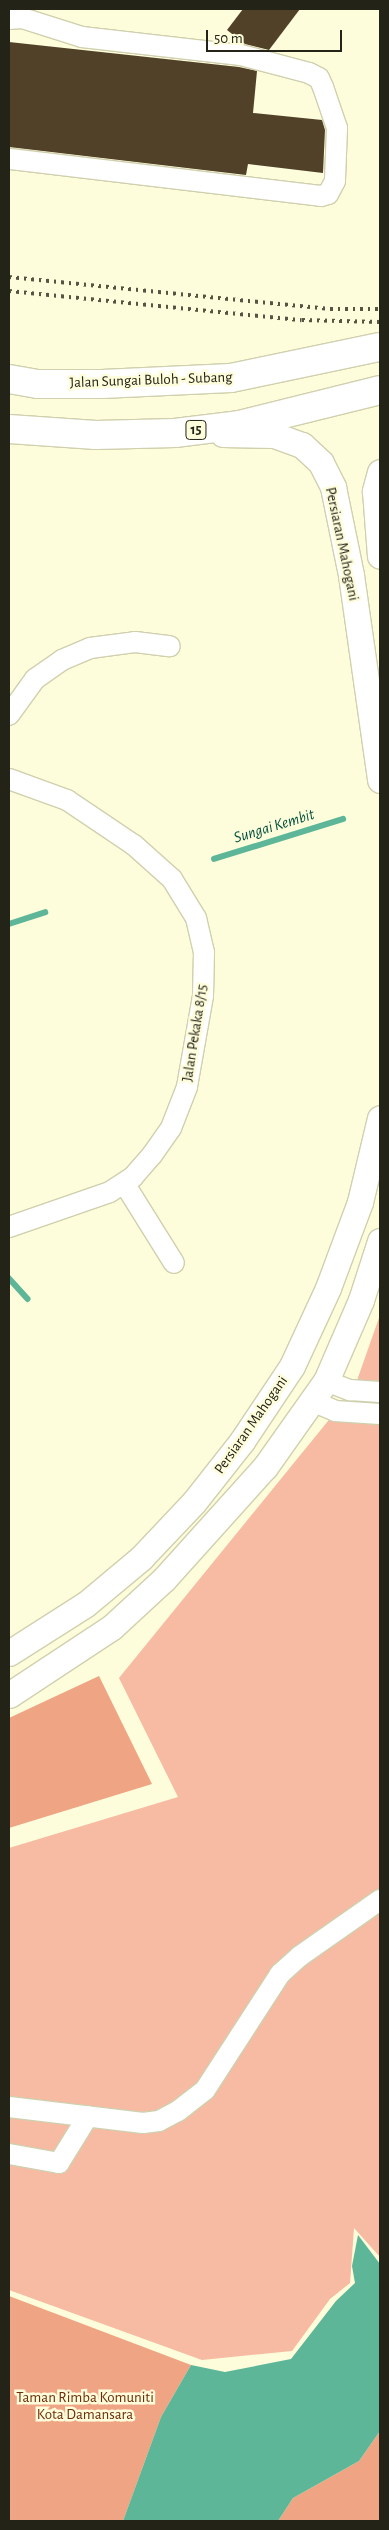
<!DOCTYPE html>
<html>
<head>
<meta charset="utf-8">
<style>
  body { margin:0 }
  #map { position:relative; width:389px; height:2530px; overflow:hidden; background:#fdfcdb; font-family:"Alegreya Sans",sans-serif }
  div>[style] { position:absolute }
  [style*='--x'] { left:calc(var(--x)*1px); top:calc(var(--y)*1px); width:calc(var(--w)*1px); rotate:calc(var(--a)*1deg) }
  .green>* { inset:0; background:#f6bba2 }
  .forest>* { inset:0; background:#efa484 }
  .water>* { inset:0; background:#5cb697 }
  .stream>* { height:5.5px; margin:-2.75px; padding:0 2.75px; transform-origin:2.75px; border-radius:2.75px; background:#5cb697 }
  .building>* { inset:0; background:#514129 }
  .roads { filter:drop-shadow(1px 0 #d0d0af) drop-shadow(-1px 0 #d0d0af) drop-shadow(0 1px #d0d0af) drop-shadow(0 -1px #d0d0af) }
  .minor>* { height:20px; margin:-10px; padding:0 10px; transform-origin:10px; border-radius:10px; background:#fff }
  .major>* { height:25px; margin:-12.5px; padding:0 12.5px; transform-origin:12.5px; border-radius:12.5px; background:#fff }
  .highway>* { height:28px; margin:-14px; padding:0 14px; transform-origin:14px; border-radius:14px; background:#fff }
  .rail>* { height:4px; margin-top:-2px; transform-origin:0; background:repeating-linear-gradient(90deg,#565544 0 2.5px,transparent 0 7.5px) }
  span { translate:-50% -50%; white-space:nowrap; text-align:center; line-height:1.15; -webkit-text-stroke:5px #fdfcdb; paint-order:stroke }
  .shield-label span { padding:1px 4px; background:#fdfcdb; border:1px solid; border-radius:4px; -webkit-text-stroke-width:0 }
  .shield-label { font-size:14px; color:#242317; font-weight:700 }
  .street-label { font-size:15px; color:#242317 }
  .park-label { font-size:15px; color:#6d2c08 }
  .water-label { font-size:16px; color:#02513d; font-style:italic }
  .frame { position:absolute; inset:0; border:10px solid #242317; pointer-events:none }
  .scale { position:absolute; left:206px; top:30px; width:136px; height:22px; box-sizing:border-box; border:2px solid #242317; border-top:0; padding-left:6px; font-size:15px; line-height:18px; white-space:nowrap; color:#242317; -webkit-text-stroke:4px #fdfcdb; paint-order:stroke }
</style>
</head>
<body>
<div id="map">
  <div class="green">
    <div style="clip-path:polygon(380px 1315px,380px 2257px,354px 2228px,350px 2283px,330px 2299px,292px 2351px,202px 2360px,9px 2290px,9px 1848px,178px 1797px,119px 1678px,354px 1389px)"></div>
  </div>
  <div class="forest">
    <div style="clip-path:polygon(99px 1676px,152px 1784px,9px 1828px,9px 1718px)"></div>
    <div style="clip-path:polygon(9px 2296px,191px 2365px,161px 2417px,123px 2521px,9px 2521px)"></div>
    <div style="clip-path:polygon(380px 2431px,380px 2521px,278px 2521px,293px 2498px,359px 2461px)"></div>
  </div>
  <div class="water">
    <div style="clip-path:polygon(358px 2235px,380px 2264px,380px 2431px,359px 2461px,293px 2498px,278px 2521px,123px 2521px,161px 2417px,191px 2365px,225px 2372px,291px 2359px,336px 2301px,355px 2283px,352px 2266px)"></div>
  </div>
  <div class="stream">
    <div style="--x:214;--y:859;--w:135;--a:-17.2"></div>
    <div style="--x:9;--y:924;--w:38;--a:-18"></div>
    <div style="--x:9;--y:1278;--w:28;--a:48"></div>
  </div>
  <div class="building">
    <div style="clip-path:polygon(243px 9px,300px 9px,269px 50px,245px 44px,227px 30px)"></div>
    <div style="clip-path:polygon(9px 42px,239px 67px,257px 71px,253px 113px,322px 120px,325px 130px,323px 173px,248px 164px,246px 175px,9px 147px)"></div>
  </div>
  <div class="roads">
    <div class="minor">
      <div style="--x:9;--y:19;--w:13;--a:-4"></div>
      <div style="--x:22;--y:18;--w:63;--a:17.6"></div>
      <div style="--x:82;--y:37;--w:160;--a:6.5"></div>
      <div style="--x:241;--y:55;--w:70;--a:14.8"></div>
      <div style="--x:309;--y:73;--w:11;--a:27"></div>
      <div style="--x:319;--y:78;--w:10;--a:66"></div>
      <div style="--x:323;--y:87;--w:43;--a:71.1"></div>
      <div style="--x:337;--y:128;--w:53;--a:92.2"></div>
      <div style="--x:335;--y:181;--w:15;--a:118"></div>
      <div style="--x:328;--y:194;--w:7;--a:164"></div>
      <div style="--x:321;--y:196;--w:314;--a:-173.2"></div>
      <div style="--x:9;--y:715;--w:44;--a:-54.2"></div>
      <div style="--x:35;--y:679;--w:33;--a:-35"></div>
      <div style="--x:62;--y:660;--w:30;--a:-23"></div>
      <div style="--x:90;--y:648;--w:45;--a:-7.6"></div>
      <div style="--x:135;--y:642;--w:35;--a:7"></div>
      <div style="--x:9;--y:779;--w:62;--a:19.9"></div>
      <div style="--x:67;--y:800;--w:81;--a:33.9"></div>
      <div style="--x:134;--y:845;--w:51;--a:41.8"></div>
      <div style="--x:172;--y:879;--w:46;--a:58.4"></div>
      <div style="--x:196;--y:918;--w:35;--a:77"></div>
      <div style="--x:204;--y:952;--w:44;--a:91.3"></div>
      <div style="--x:203;--y:996;--w:92;--a:100"></div>
      <div style="--x:187;--y:1087;--w:44;--a:111.3"></div>
      <div style="--x:171;--y:1128;--w:33;--a:125"></div>
      <div style="--x:152;--y:1155;--w:29;--a:131"></div>
      <div style="--x:133;--y:1177;--w:27;--a:147"></div>
      <div style="--x:110;--y:1192;--w:107;--a:160.9"></div>
      <div style="--x:124;--y:1183;--w:94;--a:58"></div>
      <div style="--x:326;--y:1381;--w:26;--a:21"></div>
      <div style="--x:350;--y:1390;--w:30;--a:4"></div>
      <div style="--x:312;--y:1401;--w:25;--a:23"></div>
      <div style="--x:335;--y:1411;--w:45;--a:3.8"></div>
      <div style="--x:9;--y:2107;--w:135;--a:6.8"></div>
      <div style="--x:143;--y:2123;--w:16;--a:-7"></div>
      <div style="--x:159;--y:2121;--w:21;--a:-28"></div>
      <div style="--x:178;--y:2111;--w:34;--a:-38"></div>
      <div style="--x:205;--y:2090;--w:138;--a:-57.1"></div>
      <div style="--x:280;--y:1974;--w:27;--a:-42"></div>
      <div style="--x:300;--y:1956;--w:98;--a:-35"></div>
      <div style="--x:9;--y:2154;--w:51;--a:10.2"></div>
      <div style="--x:59;--y:2163;--w:55;--a:-58.3"></div>
    </div>
    <div class="major">
      <div style="--x:223;--y:434;--w:51;--a:1.1"></div>
      <div style="--x:274;--y:435;--w:30;--a:20"></div>
      <div style="--x:302;--y:445;--w:26;--a:43"></div>
      <div style="--x:321;--y:463;--w:27;--a:63"></div>
      <div style="--x:333;--y:487;--w:90;--a:78.4"></div>
      <div style="--x:351;--y:575;--w:207;--a:81.9"></div>
      <div style="--x:380;--y:472;--w:20;--a:105"></div>
      <div style="--x:375;--y:491;--w:65;--a:85.6"></div>
      <div style="--x:9;--y:1653;--w:91;--a:-32.5"></div>
      <div style="--x:86;--y:1604;--w:72;--a:-39.9"></div>
      <div style="--x:141;--y:1558;--w:77;--a:-46.6"></div>
      <div style="--x:194;--y:1502;--w:78;--a:-51.8"></div>
      <div style="--x:242;--y:1441;--w:90;--a:-56.3"></div>
      <div style="--x:292;--y:1366;--w:86;--a:-65.2"></div>
      <div style="--x:328;--y:1288;--w:92;--a:-69.6"></div>
      <div style="--x:360;--y:1202;--w:86;--a:-76.6"></div>
      <div style="--x:9;--y:1695;--w:123;--a:-33.4"></div>
      <div style="--x:112;--y:1627;--w:71;--a:-42.7"></div>
      <div style="--x:164;--y:1579;--w:151;--a:-48"></div>
      <div style="--x:265;--y:1467;--w:105;--a:-54.7"></div>
      <div style="--x:326;--y:1381;--w:88;--a:-66.6"></div>
      <div style="--x:361;--y:1300;--w:62;--a:-72.1"></div>
    </div>
    <div class="highway">
      <div style="--x:9;--y:379;--w:29;--a:10"></div>
      <div style="--x:38;--y:384;--w:64;--a:0"></div>
      <div style="--x:102;--y:384;--w:129;--a:-2.7"></div>
      <div style="--x:231;--y:378;--w:152;--a:-11.8"></div>
      <div style="--x:9;--y:429;--w:87;--a:3.9"></div>
      <div style="--x:96;--y:435;--w:79;--a:-1.5"></div>
      <div style="--x:175;--y:433;--w:64;--a:-7.1"></div>
      <div style="--x:239;--y:425;--w:145;--a:-13.9"></div>
    </div>
  </div>
  <div class="rail">
    <div style="--x:9;--y:277;--w:323;--a:5.7"></div>
    <div style="--x:330;--y:309;--w:50;--a:0"></div>
    <div style="--x:9;--y:291;--w:294;--a:5.7"></div>
    <div style="--x:302;--y:320;--w:78;--a:1.5"></div>
  </div>
  <div class="shield-label">
    <span style="left:196px;top:430px">15</span>
  </div>
  <div class="street-label">
    <span style="left:151px;top:380px;rotate:-2deg">Jalan Sungai Buloh - Subang</span>
    <span style="left:342px;top:544px;rotate:78deg">Persiaran Mahogani</span>
    <span style="left:195px;top:1033px;rotate:-81deg">Jalan Pekaka 8/15</span>
    <span style="left:251px;top:1425px;rotate:-55deg">Persiaran Mahogani</span>
  </div>
  <div class="park-label">
    <span style="left:85px;top:2406px">Taman Rimba Komuniti<br>Kota Damansara</span>
  </div>
  <div class="water-label">
    <span style="left:274px;top:826px;rotate:-17deg">Sungai Kembit</span>
  </div>
  <div class="frame"></div>
  <div class="scale">50 m</div>
</div>
</body>
</html>
